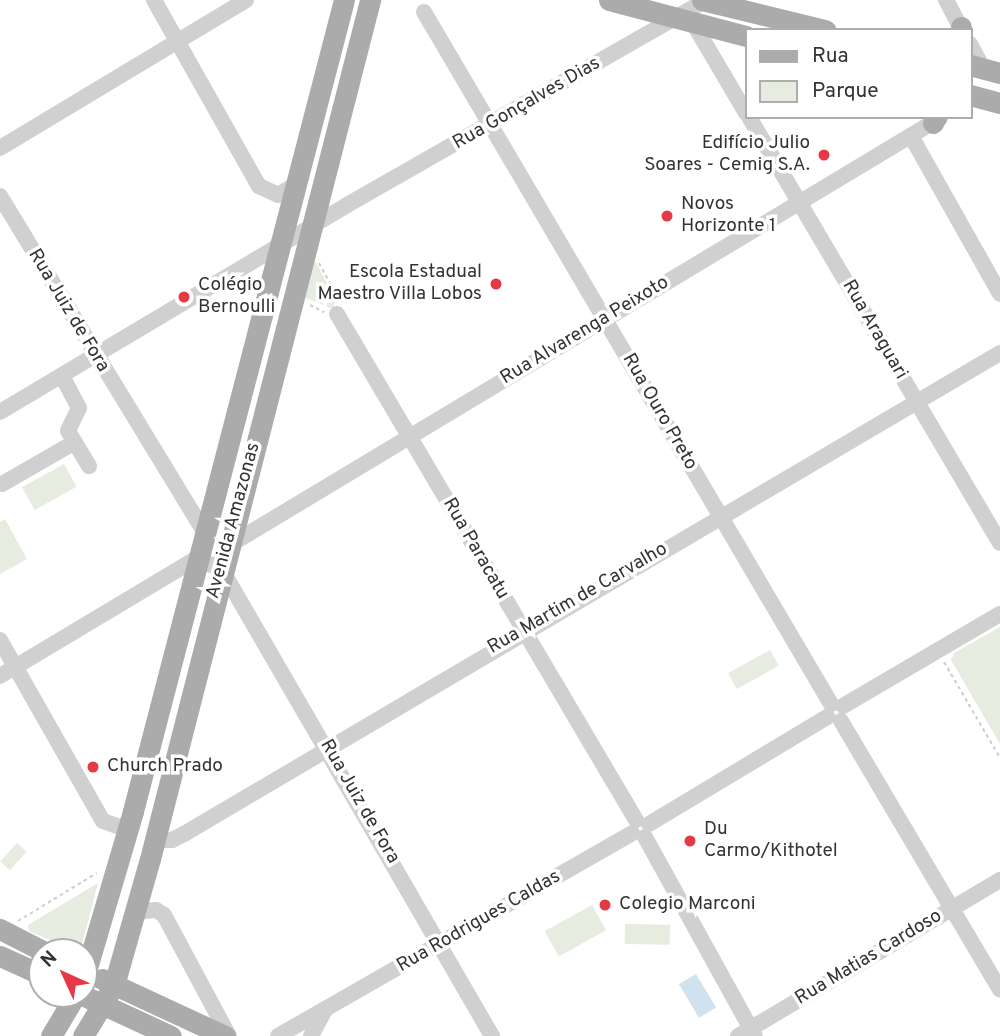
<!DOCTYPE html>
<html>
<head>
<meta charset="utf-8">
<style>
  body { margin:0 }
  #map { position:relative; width:1000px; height:1036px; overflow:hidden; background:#fff; font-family:Overpass,sans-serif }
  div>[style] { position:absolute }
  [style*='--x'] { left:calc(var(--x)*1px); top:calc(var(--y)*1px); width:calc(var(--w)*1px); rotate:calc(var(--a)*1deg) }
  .green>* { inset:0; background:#e6ecdf; transform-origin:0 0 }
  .water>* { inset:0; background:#cfe2ee; transform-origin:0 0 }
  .path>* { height:2px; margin-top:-1px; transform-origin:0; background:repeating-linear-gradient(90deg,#cdcdcd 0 3.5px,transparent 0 7px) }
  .minor>* { height:16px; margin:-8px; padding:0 8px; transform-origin:8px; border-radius:8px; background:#d0d0d0 }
  .major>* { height:21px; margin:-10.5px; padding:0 10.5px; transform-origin:10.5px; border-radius:10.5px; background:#ababab }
  .dots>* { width:19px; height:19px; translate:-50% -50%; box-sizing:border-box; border:4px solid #fff; border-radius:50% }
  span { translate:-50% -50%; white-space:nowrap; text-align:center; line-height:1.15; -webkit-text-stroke:7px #fff; paint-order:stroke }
  .street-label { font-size:19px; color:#333 }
  .poi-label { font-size:19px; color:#333 }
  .right { translate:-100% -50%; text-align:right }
  .left { translate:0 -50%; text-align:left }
  .legend { position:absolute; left:745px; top:28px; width:228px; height:91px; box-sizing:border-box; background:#fff; border:2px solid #adadad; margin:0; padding:9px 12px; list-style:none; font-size:21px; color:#333 }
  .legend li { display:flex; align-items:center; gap:14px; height:35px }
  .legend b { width:35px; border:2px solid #adadad }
  .north { position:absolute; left:28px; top:938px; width:70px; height:70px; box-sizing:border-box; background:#fff; border:2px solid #adadad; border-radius:50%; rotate:315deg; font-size:19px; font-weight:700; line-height:28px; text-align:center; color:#333 }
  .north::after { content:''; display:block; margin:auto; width:24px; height:32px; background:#e63946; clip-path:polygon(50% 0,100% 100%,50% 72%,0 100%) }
</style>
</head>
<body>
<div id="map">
  <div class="green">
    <div style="clip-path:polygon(311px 253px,336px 300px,333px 309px,299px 295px)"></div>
    <div style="left:64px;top:464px;width:26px;height:48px;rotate:61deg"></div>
    <div style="clip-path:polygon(5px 519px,27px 559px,0 574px,0 522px)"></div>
    <div style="clip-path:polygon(1000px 627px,1000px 744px,951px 660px,954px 653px)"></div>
    <div style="left:770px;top:650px;width:18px;height:48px;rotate:61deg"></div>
    <div style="left:17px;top:843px;width:13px;height:25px;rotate:42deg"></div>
    <div style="clip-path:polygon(98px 883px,81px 948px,77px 952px,29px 931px,28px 925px)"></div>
    <div style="left:592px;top:905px;width:29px;height:54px;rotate:61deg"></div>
    <div style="left:625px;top:924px;width:45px;height:20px;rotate:1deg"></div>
  </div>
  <div class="water">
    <div style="left:696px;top:974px;width:39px;height:20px;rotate:59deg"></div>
  </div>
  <div class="path">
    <div style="--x:319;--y:263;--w:44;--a:61.7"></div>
    <div style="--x:310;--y:305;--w:16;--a:27"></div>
    <div style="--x:944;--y:662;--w:111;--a:59.7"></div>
    <div style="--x:18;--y:921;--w:92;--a:-31.3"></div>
  </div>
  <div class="minor">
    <div style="--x:154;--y:0;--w:214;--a:60.6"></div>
    <div style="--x:259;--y:186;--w:21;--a:25"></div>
    <div style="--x:278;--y:195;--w:21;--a:-31"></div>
    <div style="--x:946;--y:0;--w:34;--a:62"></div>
    <div style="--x:424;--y:12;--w:803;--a:59.54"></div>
    <div style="--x:693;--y:23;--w:104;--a:59.5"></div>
    <div style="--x:970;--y:44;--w:27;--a:62"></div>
    <div style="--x:749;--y:117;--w:494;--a:59.5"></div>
    <div style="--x:911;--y:136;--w:181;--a:60.6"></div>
    <div style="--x:0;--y:148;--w:287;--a:-31"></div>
    <div style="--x:0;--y:196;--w:392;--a:58.7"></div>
    <div style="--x:337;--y:314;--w:588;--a:59.42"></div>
    <div style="--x:62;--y:376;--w:36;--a:62"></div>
    <div style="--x:79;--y:408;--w:25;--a:116"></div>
    <div style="--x:68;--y:431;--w:41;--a:59"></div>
    <div style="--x:0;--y:412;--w:404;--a:-30.8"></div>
    <div style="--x:347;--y:205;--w:413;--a:-29.7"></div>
    <div style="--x:2;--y:484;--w:84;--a:-29.9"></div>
    <div style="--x:228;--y:546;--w:831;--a:-31.01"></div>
    <div style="--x:0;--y:640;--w:208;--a:60.4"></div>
    <div style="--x:103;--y:821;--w:20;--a:20"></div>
    <div style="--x:122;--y:828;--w:13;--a:-45"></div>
    <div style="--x:0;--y:676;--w:230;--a:-30.9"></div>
    <div style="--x:197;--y:558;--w:28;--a:26"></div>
    <div style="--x:222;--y:570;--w:539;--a:59.91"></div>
    <div style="--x:843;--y:706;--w:182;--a:-30.4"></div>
    <div style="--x:841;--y:721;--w:312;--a:59.4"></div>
    <div style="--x:649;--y:824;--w:208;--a:-31"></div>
    <div style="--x:645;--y:837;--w:227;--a:61.1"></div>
    <div style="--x:155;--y:840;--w:17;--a:0"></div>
    <div style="--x:172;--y:840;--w:13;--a:-27"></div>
    <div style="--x:184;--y:834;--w:947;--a:-30.52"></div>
    <div style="--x:136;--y:912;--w:20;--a:-6"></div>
    <div style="--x:156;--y:910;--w:9;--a:32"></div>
    <div style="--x:164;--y:915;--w:137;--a:61.8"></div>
    <div style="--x:278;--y:1036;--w:408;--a:-29.8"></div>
    <div style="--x:311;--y:1036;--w:27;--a:-62"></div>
    <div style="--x:738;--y:1036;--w:305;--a:-30.8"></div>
  </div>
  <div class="major">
    <div style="--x:609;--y:0;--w:142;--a:14.7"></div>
    <div style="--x:702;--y:0;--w:127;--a:13.7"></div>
    <div style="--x:961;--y:30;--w:3;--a:-90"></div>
    <div style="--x:970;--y:65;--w:31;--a:15"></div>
    <div style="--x:970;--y:95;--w:31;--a:15"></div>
    <div style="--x:933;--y:123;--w:7;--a:-63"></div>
    <div style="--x:0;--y:929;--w:51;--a:27.1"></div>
    <div style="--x:0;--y:956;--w:46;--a:24.3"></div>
    <div style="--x:84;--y:978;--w:174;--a:-73.6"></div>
    <div style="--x:133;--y:811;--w:838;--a:-75.42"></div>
    <div style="--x:102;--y:979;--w:136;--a:24.9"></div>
    <div style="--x:80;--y:994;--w:100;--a:24.8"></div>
    <div style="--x:51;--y:1036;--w:49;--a:-59.2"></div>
    <div style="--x:83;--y:1036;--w:60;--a:-58.7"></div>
    <div style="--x:114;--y:985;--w:131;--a:-74.1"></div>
    <div style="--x:150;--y:859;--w:887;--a:-75.63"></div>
  </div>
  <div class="dots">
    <div style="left:824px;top:155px;background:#e63946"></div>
    <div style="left:667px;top:216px;background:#e63946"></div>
    <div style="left:496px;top:284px;background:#e63946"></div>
    <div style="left:184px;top:297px;background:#e63946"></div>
    <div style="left:93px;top:767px;background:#e63946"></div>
    <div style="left:690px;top:841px;background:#e63946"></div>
    <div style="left:605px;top:905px;background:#e63946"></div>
  </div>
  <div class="street-label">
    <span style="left:527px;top:104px;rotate:-30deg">Rua Gonçalves Dias</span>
    <span style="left:68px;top:311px;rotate:59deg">Rua Juiz de Fora</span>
    <span style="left:874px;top:330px;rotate:60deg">Rua Araguari</span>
    <span style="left:585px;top:331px;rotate:-31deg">Rua Alvarenga Peixoto</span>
    <span style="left:659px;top:412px;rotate:60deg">Rua Ouro Preto</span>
    <span style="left:234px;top:521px;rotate:-75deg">Avenida Amazonas</span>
    <span style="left:475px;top:549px;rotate:60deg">Rua Paracatu</span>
    <span style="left:578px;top:599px;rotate:-30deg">Rua Martim de Carvalho</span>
    <span style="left:359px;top:802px;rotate:60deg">Rua Juiz de Fora</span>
    <span style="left:479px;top:922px;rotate:-30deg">Rua Rodrigues Caldas</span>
    <span style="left:869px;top:958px;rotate:-31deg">Rua Matias Cardoso</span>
  </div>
  <div class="poi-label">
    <span class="right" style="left:810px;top:155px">Edifício Julio<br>Soares - Cemig S.A.</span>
    <span class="left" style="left:681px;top:216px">Novos<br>Horizonte 1</span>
    <span class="right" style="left:482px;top:284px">Escola Estadual<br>Maestro Villa Lobos</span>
    <span class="left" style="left:198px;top:297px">Colégio<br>Bernoulli</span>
    <span class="left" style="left:107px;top:767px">Church Prado</span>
    <span class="left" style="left:704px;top:841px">Du<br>Carmo/Kithotel</span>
    <span class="left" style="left:619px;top:905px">Colegio Marconi</span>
  </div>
  <ul class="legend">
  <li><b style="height:9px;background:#ababab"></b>Rua</li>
  <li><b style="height:19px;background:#e6ecdf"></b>Parque</li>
  </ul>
  <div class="north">N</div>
</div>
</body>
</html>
